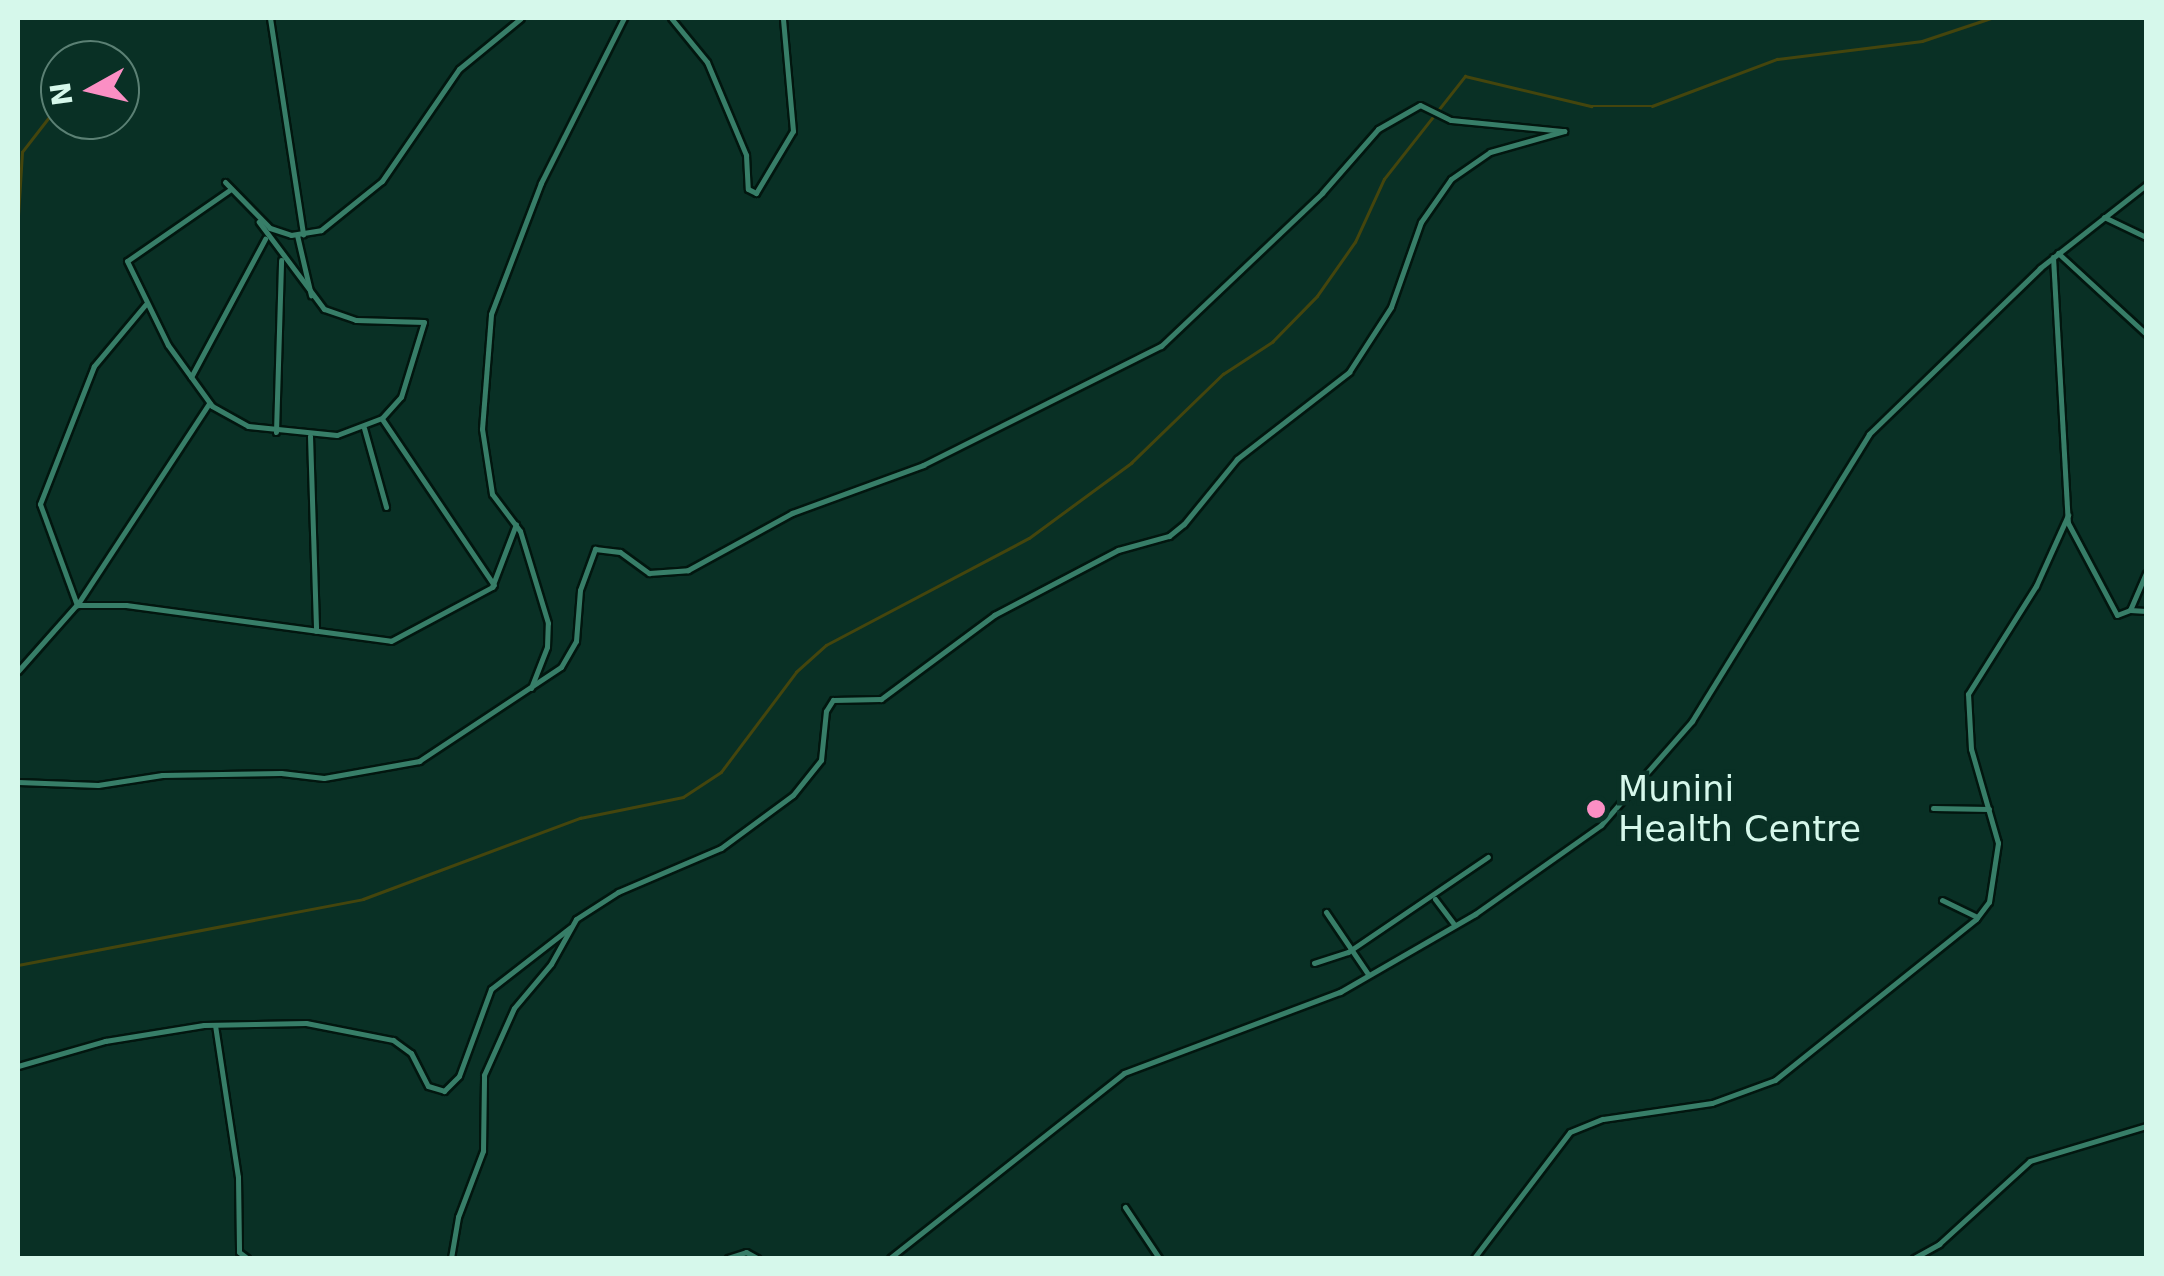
<!DOCTYPE html>
<html>
<head>
<meta charset="utf-8">
<style>
  body { margin:0 }
  #map { position:relative; width:2164px; height:1276px; overflow:hidden; background:#093025; font-family:"DejaVu Sans",sans-serif }
  div>[style] { position:absolute }
  [style*='--x'] { left:calc(var(--x)*1px); top:calc(var(--y)*1px); width:calc(var(--w)*1px); rotate:calc(var(--a)*1deg) }
  .stream>* { height:2.5px; margin:-1.25px; padding:0 1.25px; transform-origin:1.25px; border-radius:1.25px; background:#44450d }
  .roads { filter:drop-shadow(2px 0 #02160f) drop-shadow(-2px 0 #02160f) drop-shadow(0 2px #02160f) drop-shadow(0 -2px #02160f) }
  .minor>* { height:5px; margin:-2.5px; padding:0 2.5px; transform-origin:2.5px; border-radius:2.5px; background:#377e68 }
  .dots>* { width:28px; height:28px; translate:-50% -50%; box-sizing:border-box; border:5px solid #093025; border-radius:50% }
  span { translate:-50% -50%; white-space:nowrap; text-align:center; line-height:1.15; -webkit-text-stroke:9px #093025; paint-order:stroke }
  .poi-label { font-size:35px; color:#d6f8eb }
  .left { translate:0 -50%; text-align:left }
  .frame { position:absolute; inset:0; border:20px solid #d6f8eb; pointer-events:none }
  .north { position:absolute; left:40px; top:40px; width:100px; height:100px; box-sizing:border-box; background:#093025; border:2px solid #5b8074; border-radius:50%; rotate:262deg; font-size:28px; font-weight:700; line-height:40px; text-align:center; color:#d6f8eb }
  .north::after { content:''; display:block; margin:auto; width:35px; height:45px; background:#fb8fc4; clip-path:polygon(50% 0,100% 100%,50% 72%,0 100%) }
</style>
</head>
<body>
<div id="map">
  <div class="stream">
    <div style="--x:18;--y:216;--w:64;--a:-86.4"></div>
    <div style="--x:22;--y:152;--w:62;--a:-52.2"></div>
    <div style="--x:18;--y:965;--w:351;--a:-10.8"></div>
    <div style="--x:363;--y:899;--w:232;--a:-20.5"></div>
    <div style="--x:580;--y:818;--w:105;--a:-11.5"></div>
    <div style="--x:683;--y:797;--w:45;--a:-33.3"></div>
    <div style="--x:721;--y:772;--w:125;--a:-53.1"></div>
    <div style="--x:796;--y:672;--w:40;--a:-42"></div>
    <div style="--x:826;--y:645;--w:229;--a:-27.8"></div>
    <div style="--x:1029;--y:538;--w:127;--a:-36.3"></div>
    <div style="--x:1131;--y:463;--w:128;--a:-44.1"></div>
    <div style="--x:1223;--y:374;--w:59;--a:-33.1"></div>
    <div style="--x:1272;--y:342;--w:64;--a:-45.6"></div>
    <div style="--x:1317;--y:296;--w:66;--a:-54.9"></div>
    <div style="--x:1355;--y:242;--w:69;--a:-65.3"></div>
    <div style="--x:1384;--y:179;--w:131;--a:-51.8"></div>
    <div style="--x:1465;--y:76;--w:130;--a:13.4"></div>
    <div style="--x:1591;--y:106;--w:61;--a:0"></div>
    <div style="--x:1652;--y:106;--w:134;--a:-20.6"></div>
    <div style="--x:1777;--y:59;--w:146;--a:-7.1"></div>
    <div style="--x:1922;--y:41;--w:73;--a:-18.4"></div>
  </div>
  <div class="roads">
    <div class="minor">
      <div style="--x:270;--y:18;--w:219;--a:81.3"></div>
      <div style="--x:671;--y:18;--w:57;--a:50.7"></div>
      <div style="--x:707;--y:62;--w:101;--a:67.2"></div>
      <div style="--x:746;--y:155;--w:34;--a:87"></div>
      <div style="--x:748;--y:189;--w:9;--a:27"></div>
      <div style="--x:756;--y:193;--w:72;--a:-59.2"></div>
      <div style="--x:793;--y:131;--w:113;--a:-95.1"></div>
      <div style="--x:225;--y:182;--w:64;--a:45.6"></div>
      <div style="--x:270;--y:228;--w:22;--a:18"></div>
      <div style="--x:291;--y:235;--w:30;--a:-9"></div>
      <div style="--x:321;--y:230;--w:78;--a:-38.8"></div>
      <div style="--x:382;--y:181;--w:136;--a:-55.5"></div>
      <div style="--x:459;--y:69;--w:80;--a:-39.4"></div>
      <div style="--x:231;--y:189;--w:126;--a:145.3"></div>
      <div style="--x:127;--y:261;--w:93;--a:64"></div>
      <div style="--x:168;--y:345;--w:75;--a:54.2"></div>
      <div style="--x:212;--y:406;--w:41;--a:29.1"></div>
      <div style="--x:248;--y:426;--w:89;--a:5.8"></div>
      <div style="--x:337;--y:435;--w:48;--a:-20.7"></div>
      <div style="--x:382;--y:418;--w:28;--a:-48"></div>
      <div style="--x:401;--y:397;--w:78;--a:-73"></div>
      <div style="--x:424;--y:322;--w:68;--a:-178.3"></div>
      <div style="--x:356;--y:320;--w:34;--a:-161"></div>
      <div style="--x:324;--y:309;--w:109;--a:-126.8"></div>
      <div style="--x:2104;--y:217;--w:47;--a:25.5"></div>
      <div style="--x:297;--y:235;--w:62;--a:76.9"></div>
      <div style="--x:2058;--y:253;--w:120;--a:42.6"></div>
      <div style="--x:2053;--y:257;--w:266;--a:86.8"></div>
      <div style="--x:2068;--y:523;--w:104;--a:62"></div>
      <div style="--x:2117;--y:615;--w:14;--a:-21"></div>
      <div style="--x:2130;--y:610;--w:40;--a:-66.6"></div>
      <div style="--x:145;--y:305;--w:80;--a:129.9"></div>
      <div style="--x:94;--y:366;--w:148;--a:111.4"></div>
      <div style="--x:40;--y:504;--w:108;--a:69.9"></div>
      <div style="--x:77;--y:605;--w:49;--a:0"></div>
      <div style="--x:126;--y:605;--w:267;--a:7.7"></div>
      <div style="--x:391;--y:641;--w:115;--a:-28.1"></div>
      <div style="--x:492;--y:587;--w:67;--a:-69.1"></div>
      <div style="--x:191;--y:377;--w:157;--a:-61.8"></div>
      <div style="--x:382;--y:419;--w:200;--a:56"></div>
      <div style="--x:364;--y:428;--w:82;--a:74.4"></div>
      <div style="--x:276;--y:432;--w:172;--a:-88.3"></div>
      <div style="--x:310;--y:436;--w:195;--a:88.2"></div>
      <div style="--x:2130;--y:610;--w:16;--a:4"></div>
      <div style="--x:18;--y:671;--w:92;--a:-48.5"></div>
      <div style="--x:79;--y:602;--w:238;--a:-56.8"></div>
      <div style="--x:531;--y:688;--w:44;--a:-68.7"></div>
      <div style="--x:547;--y:647;--w:24;--a:-88"></div>
      <div style="--x:548;--y:623;--w:96;--a:-106.9"></div>
      <div style="--x:520;--y:531;--w:46;--a:-127.1"></div>
      <div style="--x:492;--y:494;--w:66;--a:-98.7"></div>
      <div style="--x:482;--y:429;--w:115;--a:-85.5"></div>
      <div style="--x:491;--y:314;--w:140;--a:-69.1"></div>
      <div style="--x:541;--y:183;--w:185;--a:-63.3"></div>
      <div style="--x:18;--y:782;--w:80;--a:2.1"></div>
      <div style="--x:98;--y:785;--w:65;--a:-8.9"></div>
      <div style="--x:162;--y:775;--w:119;--a:-1"></div>
      <div style="--x:281;--y:773;--w:43;--a:6.6"></div>
      <div style="--x:324;--y:778;--w:97;--a:-10.1"></div>
      <div style="--x:419;--y:761;--w:170;--a:-33.5"></div>
      <div style="--x:561;--y:667;--w:30;--a:-60"></div>
      <div style="--x:576;--y:641;--w:51;--a:-85.5"></div>
      <div style="--x:580;--y:590;--w:44;--a:-69.9"></div>
      <div style="--x:595;--y:549;--w:25;--a:7"></div>
      <div style="--x:620;--y:552;--w:36;--a:36"></div>
      <div style="--x:649;--y:573;--w:39;--a:-4"></div>
      <div style="--x:688;--y:570;--w:119;--a:-28.7"></div>
      <div style="--x:792;--y:513;--w:140;--a:-20.1"></div>
      <div style="--x:923;--y:465;--w:266;--a:-26.6"></div>
      <div style="--x:1161;--y:346;--w:222;--a:-43.5"></div>
      <div style="--x:1322;--y:193;--w:85;--a:-48.8"></div>
      <div style="--x:1378;--y:129;--w:48;--a:-29.7"></div>
      <div style="--x:1420;--y:105;--w:34;--a:26"></div>
      <div style="--x:1451;--y:120;--w:114;--a:5.6"></div>
      <div style="--x:1933;--y:808;--w:56;--a:1"></div>
      <div style="--x:1435;--y:899;--w:31;--a:53"></div>
      <div style="--x:1942;--y:900;--w:39;--a:26"></div>
      <div style="--x:1326;--y:912;--w:75;--a:55.9"></div>
      <div style="--x:1314;--y:963;--w:36;--a:-18"></div>
      <div style="--x:1348;--y:952;--w:169;--a:-34.2"></div>
      <div style="--x:215;--y:1025;--w:154;--a:81.4"></div>
      <div style="--x:238;--y:1177;--w:75;--a:89.2"></div>
      <div style="--x:239;--y:1252;--w:10;--a:37"></div>
      <div style="--x:18;--y:1066;--w:91;--a:-16"></div>
      <div style="--x:105;--y:1041;--w:100;--a:-9.2"></div>
      <div style="--x:204;--y:1025;--w:102;--a:-1.1"></div>
      <div style="--x:306;--y:1023;--w:89;--a:11.1"></div>
      <div style="--x:393;--y:1040;--w:22;--a:36"></div>
      <div style="--x:411;--y:1053;--w:37;--a:63"></div>
      <div style="--x:428;--y:1086;--w:17;--a:17"></div>
      <div style="--x:444;--y:1091;--w:21;--a:-45"></div>
      <div style="--x:459;--y:1076;--w:93;--a:-69.8"></div>
      <div style="--x:491;--y:989;--w:101;--a:-37.8"></div>
      <div style="--x:1125;--y:1207;--w:61;--a:56.3"></div>
      <div style="--x:451;--y:1258;--w:42;--a:-80.3"></div>
      <div style="--x:458;--y:1217;--w:71;--a:-69.3"></div>
      <div style="--x:483;--y:1151;--w:76;--a:-89.2"></div>
      <div style="--x:484;--y:1075;--w:73;--a:-65.9"></div>
      <div style="--x:514;--y:1008;--w:57;--a:-49.9"></div>
      <div style="--x:551;--y:964;--w:51;--a:-60.9"></div>
      <div style="--x:576;--y:919;--w:50;--a:-32.7"></div>
      <div style="--x:618;--y:892;--w:112;--a:-23.1"></div>
      <div style="--x:721;--y:848;--w:89;--a:-36.4"></div>
      <div style="--x:793;--y:795;--w:45;--a:-51.3"></div>
      <div style="--x:821;--y:760;--w:49;--a:-84.2"></div>
      <div style="--x:826;--y:711;--w:13;--a:-58"></div>
      <div style="--x:833;--y:700;--w:48;--a:-1.2"></div>
      <div style="--x:881;--y:699;--w:141;--a:-36.6"></div>
      <div style="--x:994;--y:615;--w:140;--a:-27.7"></div>
      <div style="--x:1118;--y:550;--w:53;--a:-15.4"></div>
      <div style="--x:1169;--y:536;--w:19;--a:-39"></div>
      <div style="--x:1184;--y:524;--w:84;--a:-50.8"></div>
      <div style="--x:1237;--y:459;--w:142;--a:-37.8"></div>
      <div style="--x:1349;--y:372;--w:77;--a:-57.1"></div>
      <div style="--x:1391;--y:307;--w:90;--a:-70.6"></div>
      <div style="--x:1421;--y:222;--w:52;--a:-55.1"></div>
      <div style="--x:1451;--y:179;--w:47;--a:-34.7"></div>
      <div style="--x:1490;--y:152;--w:77;--a:-15.8"></div>
      <div style="--x:728;--y:1258;--w:19;--a:-18"></div>
      <div style="--x:746;--y:1252;--w:13;--a:29"></div>
      <div style="--x:890;--y:1258;--w:298;--a:-38.3"></div>
      <div style="--x:1124;--y:1073;--w:231;--a:-20.6"></div>
      <div style="--x:1340;--y:992;--w:156;--a:-30"></div>
      <div style="--x:1475;--y:914;--w:154;--a:-35.2"></div>
      <div style="--x:1601;--y:825;--w:138;--a:-48.8"></div>
      <div style="--x:1692;--y:721;--w:337;--a:-58.3"></div>
      <div style="--x:1869;--y:434;--w:238;--a:-44.1"></div>
      <div style="--x:2040;--y:268;--w:135;--a:-38.1"></div>
      <div style="--x:1474;--y:1258;--w:158;--a:-52.7"></div>
      <div style="--x:1570;--y:1132;--w:35;--a:-22"></div>
      <div style="--x:1603;--y:1119;--w:110;--a:-8.4"></div>
      <div style="--x:1712;--y:1103;--w:67;--a:-20.1"></div>
      <div style="--x:1775;--y:1080;--w:258;--a:-38.7"></div>
      <div style="--x:1976;--y:919;--w:21;--a:-53"></div>
      <div style="--x:1989;--y:902;--w:60;--a:-81.3"></div>
      <div style="--x:1998;--y:843;--w:98;--a:-106"></div>
      <div style="--x:1971;--y:749;--w:55;--a:-93.1"></div>
      <div style="--x:1968;--y:694;--w:128;--a:-57.8"></div>
      <div style="--x:2036;--y:586;--w:78;--a:-65.7"></div>
      <div style="--x:1914;--y:1258;--w:29;--a:-29"></div>
      <div style="--x:1939;--y:1244;--w:123;--a:-42.4"></div>
      <div style="--x:2030;--y:1161;--w:121;--a:-16.8"></div>
    </div>
  </div>
  <div class="dots">
    <div style="left:1596px;top:809px;background:#fb8fc4"></div>
  </div>
  <div class="poi-label">
    <span class="left" style="left:1618px;top:809px">Munini<br>Health Centre</span>
  </div>
  <div class="frame"></div>
  <div class="north">N</div>
</div>
</body>
</html>
